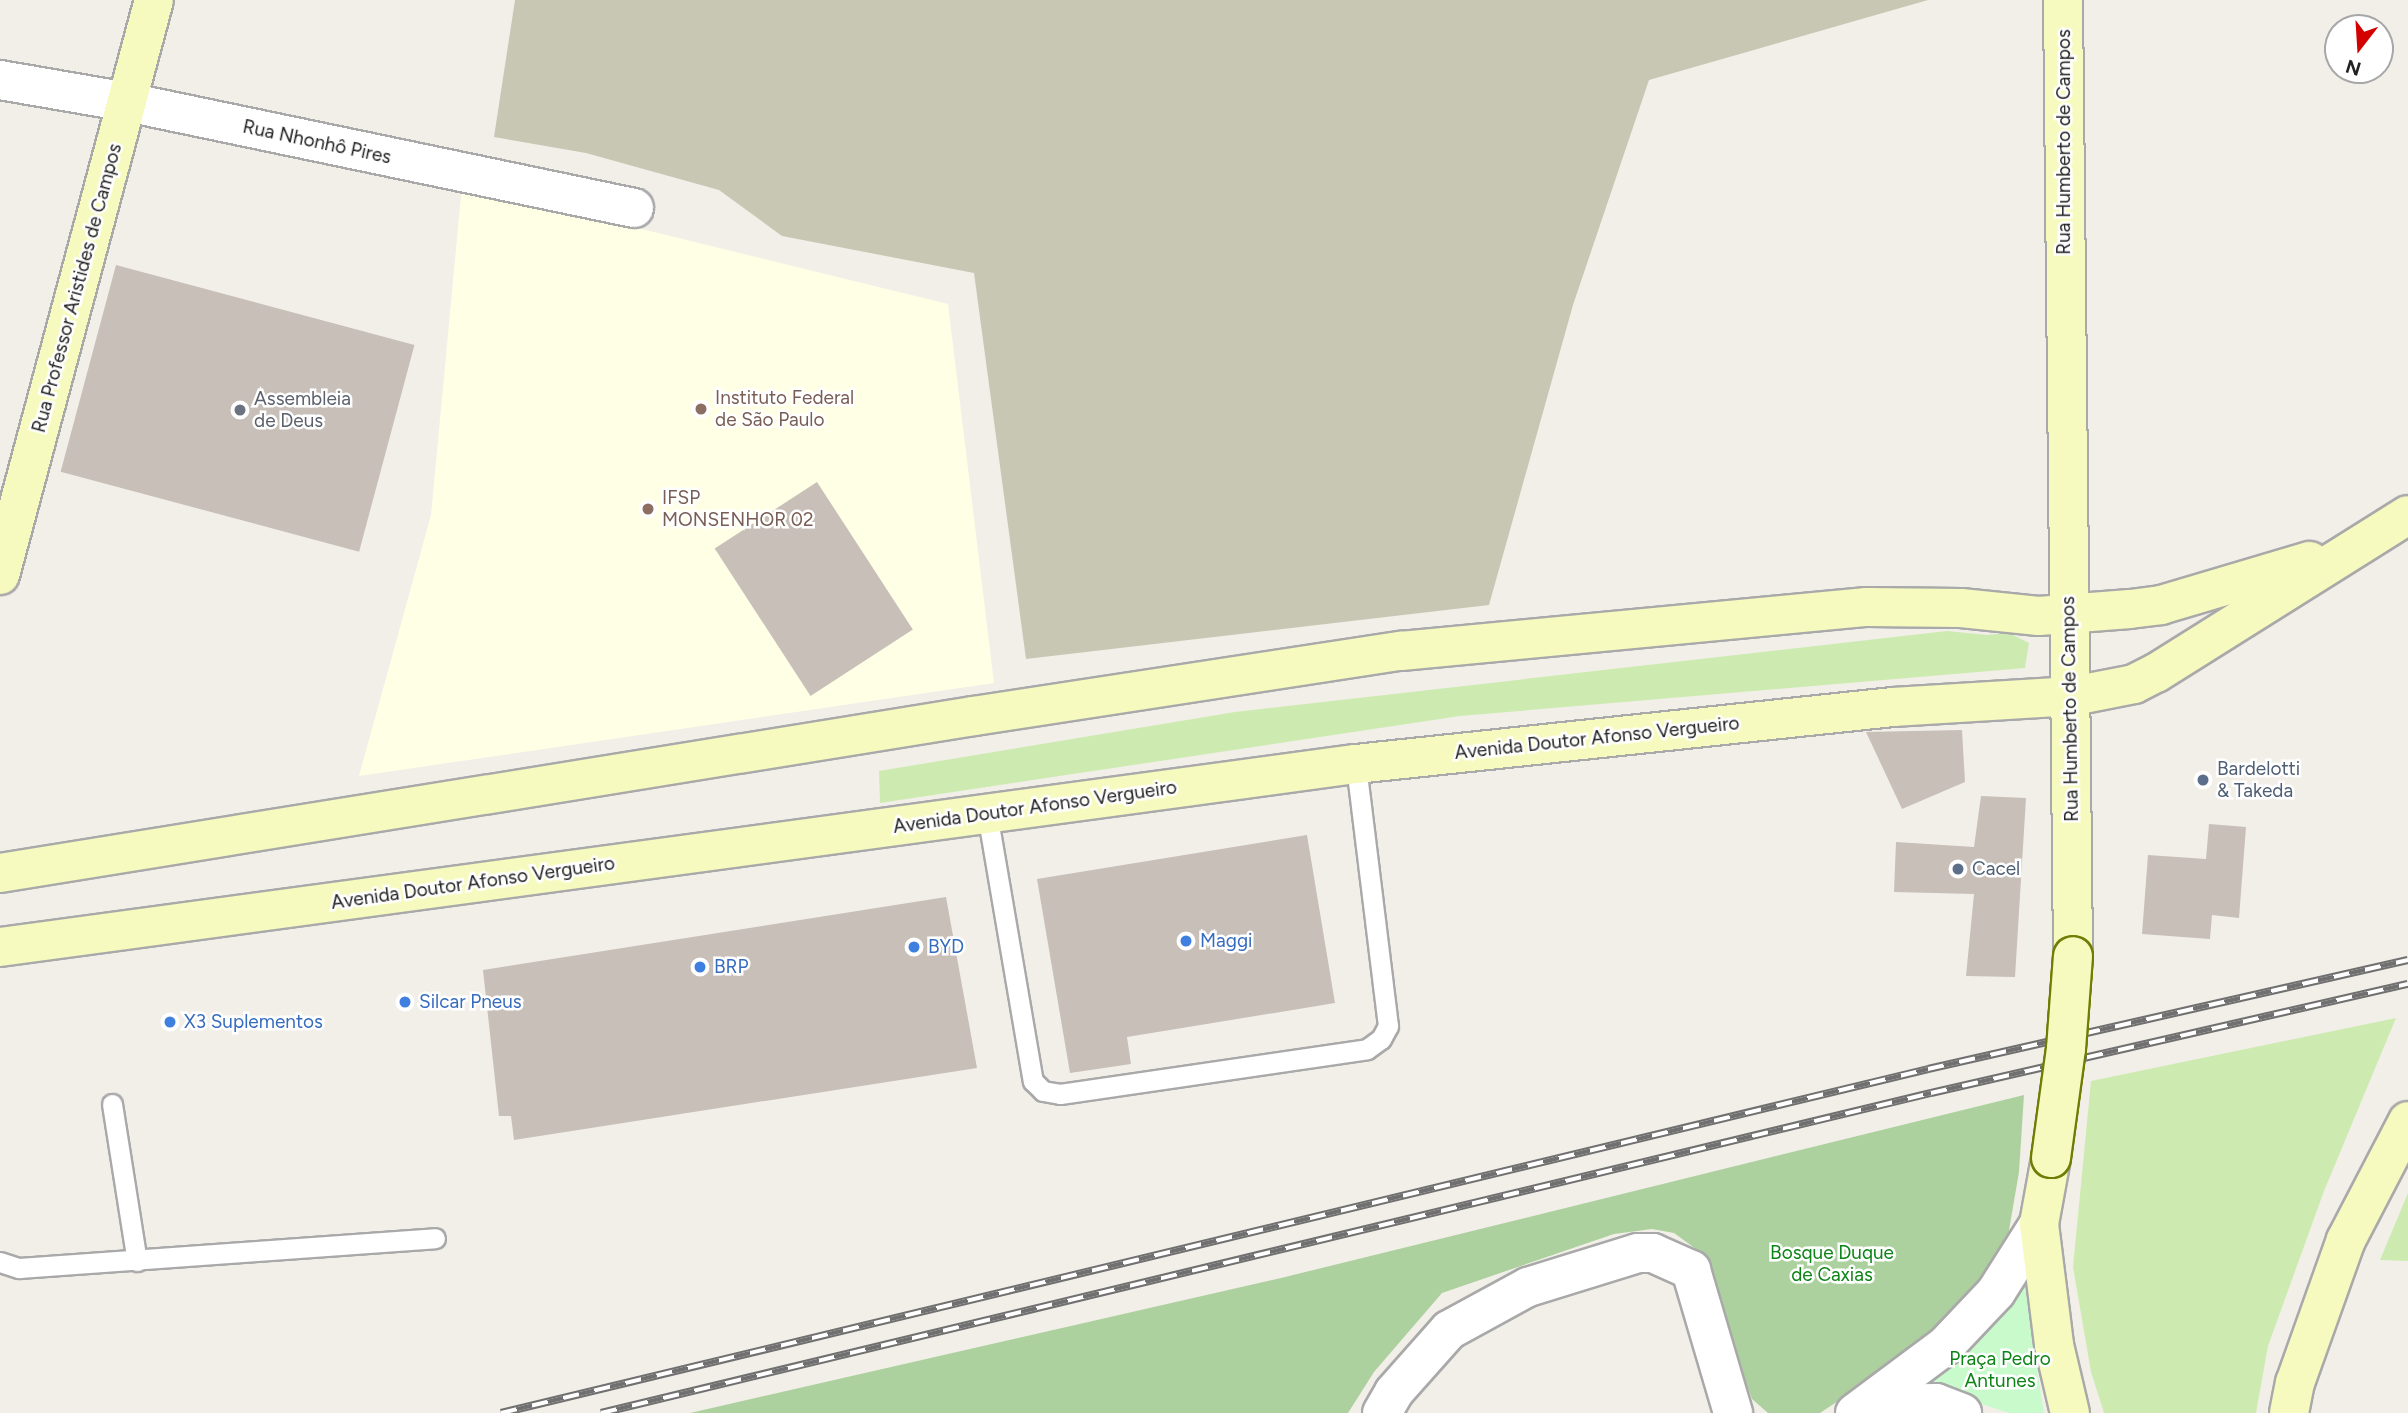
<!DOCTYPE html>
<html>
<head>
<meta charset="utf-8">
<style>
  body { margin:0 }
  #map { position:relative; width:2408px; height:1413px; overflow:hidden; background:#f2efe9; font-family:Figtree,sans-serif }
  div>[style] { position:absolute }
  [style*='--x'] { left:calc(var(--x)*1px); top:calc(var(--y)*1px); width:calc(var(--w)*1px); rotate:calc(var(--a)*1deg) }
  .education>* { inset:0; background:#ffffe5 }
  .construction>* { inset:0; background:#c7c7b4 }
  .grass>* { inset:0; background:#cdebb0 }
  .forest>* { inset:0; background:#add19e }
  .park>* { inset:0; background:#c8facc }
  .building>* { inset:0; background:#c7bfb8; transform-origin:0 0 }
  .roads { filter:drop-shadow(2px 0 #a9a9a9) drop-shadow(-2px 0 #a9a9a9) drop-shadow(0 2px #a9a9a9) drop-shadow(0 -2px #a9a9a9) }
  .lane>* { height:19px; margin:-9.5px; padding:0 9.5px; transform-origin:9.5px; border-radius:9.5px; background:#fff }
  .street>* { height:38px; margin:-19px; padding:0 19px; transform-origin:19px; border-radius:19px; background:#fff }
  .secondary>* { height:38px; margin:-19px; padding:0 19px; transform-origin:19px; border-radius:19px; background:#f7fabf }
  .rail>* { height:8px; margin-top:-4px; transform-origin:0; background:repeating-linear-gradient(90deg,#fff 0 16px,#707070 0 32px); box-sizing:border-box; border-block:2px solid #707070 }
  .bridges { filter:drop-shadow(2px 0 #707d05) drop-shadow(-2px 0 #707d05) drop-shadow(0 2px #707d05) drop-shadow(0 -2px #707d05) }
  .secondary-bridge>* { height:38px; margin:-19px; padding:0 19px; transform-origin:19px; border-radius:19px; background:#f7fabf }
  .dots>* { width:19px; height:19px; translate:-50% -50%; box-sizing:border-box; border:4px solid #fff; border-radius:50% }
  span { translate:-50% -50%; white-space:nowrap; text-align:center; line-height:1.15; -webkit-text-stroke:5px #fff; paint-order:stroke }
  .street-label { font-size:19px; color:#222 }
  .education-label { font-size:19px; color:#785e54 }
  .left { translate:0 -50%; text-align:left }
  .worship-label { font-size:19px; color:#5b616d }
  .service-label { font-size:19px; color:#4e5e75 }
  .shop-label { font-size:19px; color:#366cbe }
  .park-label { font-size:19px; color:#0c8416 }
  .north { position:absolute; left:2324px; top:14px; width:70px; height:70px; box-sizing:border-box; background:#fff; border:2px solid #a7a7a7; border-radius:50%; rotate:197deg; font-size:19px; font-weight:700; line-height:28px; text-align:center; color:#222 }
  .north::after { content:''; display:block; margin:auto; width:24px; height:32px; background:#d40000; clip-path:polygon(50% 0,100% 100%,50% 72%,0 100%) }
</style>
</head>
<body>
<div id="map">
  <div class="education">
    <div style="clip-path:polygon(462px 185px,948px 304px,994px 683px,359px 776px,431px 515px)"></div>
  </div>
  <div class="construction">
    <div style="clip-path:polygon(515px 0,1928px 0,1649px 80px,1573px 305px,1489px 605px,1026px 659px,974px 273px,782px 236px,719px 190px,586px 153px,494px 137px)"></div>
  </div>
  <div class="grass">
    <div style="clip-path:polygon(1947px 631px,1987px 635px,2009px 633px,2029px 643px,2025px 668px,1460px 716px,880px 803px,879px 771px,1235px 712px)"></div>
    <div style="clip-path:polygon(2396px 1018px,2324px 1191px,2268px 1346px,2256px 1413px,2104px 1413px,2091px 1372px,2073px 1267px,2091px 1081px)"></div>
    <div style="clip-path:polygon(2408px 1193px,2408px 1261px,2380px 1260px)"></div>
  </div>
  <div class="forest">
    <div style="clip-path:polygon(2024px 1095px,2019px 1172px,2007px 1242px,1979px 1280px,1921px 1346px,1820px 1413px,1768px 1413px,1752px 1399px,1696px 1249px,1674px 1233px,1652px 1229px,1614px 1234px,1442px 1293px,1374px 1372px,1348px 1413px,690px 1413px,1281px 1278px)"></div>
  </div>
  <div class="park">
    <div style="clip-path:polygon(2027px 1276px,2033px 1345px,2044px 1413px,2009px 1413px,1940px 1390px,1906px 1390px,1982px 1336px)"></div>
  </div>
  <div class="building">
    <div style="left:116px;top:265px;width:309px;height:214px;rotate:15deg"></div>
    <div style="left:817px;top:482px;width:176px;height:122px;rotate:57deg"></div>
    <div style="clip-path:polygon(1962px 730px,1965px 782px,1902px 809px,1866px 732px)"></div>
    <div style="clip-path:polygon(1981px 796px,2026px 798px,2015px 977px,1966px 976px,1974px 894px,1894px 892px,1896px 842px,1974px 847px)"></div>
    <div style="clip-path:polygon(2209px 824px,2246px 827px,2239px 918px,2212px 915px,2210px 939px,2142px 934px,2148px 855px,2206px 859px)"></div>
    <div style="clip-path:polygon(1307px 835px,1335px 1003px,1127px 1037px,1131px 1064px,1070px 1073px,1037px 879px)"></div>
    <div style="clip-path:polygon(946px 897px,977px 1068px,514px 1140px,511px 1116px,499px 1116px,483px 970px)"></div>
  </div>
  <div class="roads">
    <div class="lane">
      <div style="--x:987;--y:813;--w:272;--a:80.3"></div>
      <div style="--x:1033;--y:1081;--w:14;--a:45"></div>
      <div style="--x:1043;--y:1091;--w:17;--a:10"></div>
      <div style="--x:1060;--y:1094;--w:310;--a:-8.3"></div>
      <div style="--x:1367;--y:1049;--w:17;--a:-36"></div>
      <div style="--x:1381;--y:1039;--w:15;--a:-62"></div>
      <div style="--x:1388;--y:1026;--w:264;--a:-97"></div>
      <div style="--x:112;--y:1104;--w:159;--a:81"></div>
      <div style="--x:0;--y:1262;--w:20;--a:18"></div>
      <div style="--x:19;--y:1268;--w:417;--a:-4.1"></div>
    </div>
    <div class="street">
      <div style="--x:0;--y:80;--w:129;--a:9.8"></div>
      <div style="--x:127;--y:102;--w:518;--a:11.81"></div>
      <div style="--x:1870;--y:1404;--w:66;--a:-0.9"></div>
      <div style="--x:1936;--y:1403;--w:28;--a:21"></div>
      <div style="--x:1382;--y:1413;--w:24;--a:-60"></div>
      <div style="--x:1394;--y:1392;--w:83;--a:-48.4"></div>
      <div style="--x:1449;--y:1330;--w:90;--a:-28.6"></div>
      <div style="--x:1528;--y:1287;--w:115;--a:-17.2"></div>
      <div style="--x:1638;--y:1253;--w:15;--a:0"></div>
      <div style="--x:1653;--y:1253;--w:42;--a:24.1"></div>
      <div style="--x:1691;--y:1270;--w:149;--a:73.6"></div>
      <div style="--x:1855;--y:1413;--w:112;--a:-36.7"></div>
      <div style="--x:1945;--y:1346;--w:74;--a:-46.6"></div>
      <div style="--x:1996;--y:1292;--w:80;--a:-57.7"></div>
    </div>
    <div class="secondary">
      <div style="--x:2063;--y:0;--w:956;--a:89.4"></div>
      <div style="--x:0;--y:575;--w:595;--a:-75.01"></div>
      <div style="--x:0;--y:873;--w:987;--a:-9.16"></div>
      <div style="--x:974;--y:716;--w:432;--a:-8.7"></div>
      <div style="--x:1401;--y:651;--w:468;--a:-5.4"></div>
      <div style="--x:1867;--y:607;--w:94;--a:0.6"></div>
      <div style="--x:1961;--y:608;--w:78;--a:5.9"></div>
      <div style="--x:2039;--y:616;--w:91;--a:-4.4"></div>
      <div style="--x:2130;--y:609;--w:31;--a:-7"></div>
      <div style="--x:2161;--y:605;--w:155;--a:-16.5"></div>
      <div style="--x:0;--y:947;--w:1368;--a:-7.69"></div>
      <div style="--x:1356;--y:764;--w:540;--a:-6.06"></div>
      <div style="--x:1893;--y:707;--w:180;--a:-3.5"></div>
      <div style="--x:2073;--y:696;--w:62;--a:-11.1"></div>
      <div style="--x:2134;--y:684;--w:25;--a:-27"></div>
      <div style="--x:2156;--y:673;--w:297;--a:-32.1"></div>
      <div style="--x:2051;--y:1158;--w:67;--a:100.3"></div>
      <div style="--x:2039;--y:1224;--w:122;--a:82.9"></div>
      <div style="--x:2054;--y:1345;--w:70;--a:76.8"></div>
      <div style="--x:2289;--y:1413;--w:31;--a:-79"></div>
      <div style="--x:2295;--y:1383;--w:152;--a:-70.4"></div>
      <div style="--x:2346;--y:1240;--w:134;--a:-62.5"></div>
    </div>
  </div>
  <div class="rail">
    <div style="--x:501;--y:1413;--w:1468;--a:-13.55"></div>
    <div style="--x:1928;--y:1069;--w:492;--a:-12.8"></div>
    <div style="--x:601;--y:1413;--w:1368;--a:-13.53"></div>
    <div style="--x:1931;--y:1093;--w:489;--a:-12.9"></div>
  </div>
  <div class="bridges">
    <div class="secondary-bridge">
      <div style="--x:2051;--y:1158;--w:110;--a:-82.2"></div>
      <div style="--x:2066;--y:1049;--w:93;--a:-85.7"></div>
    </div>
  </div>
  <div class="dots">
    <div style="left:701px;top:409px;background:#8d6e63"></div>
    <div style="left:240px;top:410px;background:#6b7280"></div>
    <div style="left:648px;top:509px;background:#8d6e63"></div>
    <div style="left:2203px;top:780px;background:#5c6f8a"></div>
    <div style="left:1958px;top:869px;background:#5c6f8a"></div>
    <div style="left:1186px;top:941px;background:#3f7fe0"></div>
    <div style="left:914px;top:947px;background:#3f7fe0"></div>
    <div style="left:700px;top:967px;background:#3f7fe0"></div>
    <div style="left:405px;top:1002px;background:#3f7fe0"></div>
    <div style="left:170px;top:1022px;background:#3f7fe0"></div>
  </div>
  <div class="street-label">
    <span style="left:317px;top:142px;rotate:12deg">Rua Nhonhô Pires</span>
    <span style="left:2064px;top:142px;rotate:-90deg">Rua Humberto de Campos</span>
    <span style="left:77px;top:288px;rotate:-75deg">Rua Professor Aristides de Campos</span>
    <span style="left:2070px;top:709px;rotate:-91deg">Rua Humberto de Campos</span>
    <span style="left:1597px;top:738px;rotate:-6deg">Avenida Doutor Afonso Vergueiro</span>
    <span style="left:1035px;top:807px;rotate:-8deg">Avenida Doutor Afonso Vergueiro</span>
    <span style="left:473px;top:883px;rotate:-8deg">Avenida Doutor Afonso Vergueiro</span>
  </div>
  <div class="education-label">
    <span class="left" style="left:715px;top:409px">Instituto Federal<br>de São Paulo</span>
    <span class="left" style="left:662px;top:509px">IFSP<br>MONSENHOR 02</span>
  </div>
  <div class="worship-label">
    <span class="left" style="left:254px;top:410px">Assembleia<br>de Deus</span>
  </div>
  <div class="service-label">
    <span class="left" style="left:2217px;top:780px">Bardelotti<br>&amp; Takeda</span>
    <span class="left" style="left:1972px;top:869px">Cacel</span>
  </div>
  <div class="shop-label">
    <span class="left" style="left:1200px;top:941px">Maggi</span>
    <span class="left" style="left:928px;top:947px">BYD</span>
    <span class="left" style="left:714px;top:967px">BRP</span>
    <span class="left" style="left:419px;top:1002px">Silcar Pneus</span>
    <span class="left" style="left:184px;top:1022px">X3 Suplementos</span>
  </div>
  <div class="park-label">
    <span style="left:1832px;top:1264px">Bosque Duque<br>de Caxias</span>
    <span style="left:2000px;top:1370px">Praça Pedro<br>Antunes</span>
  </div>
  <div class="north">N</div>
</div>
</body>
</html>
